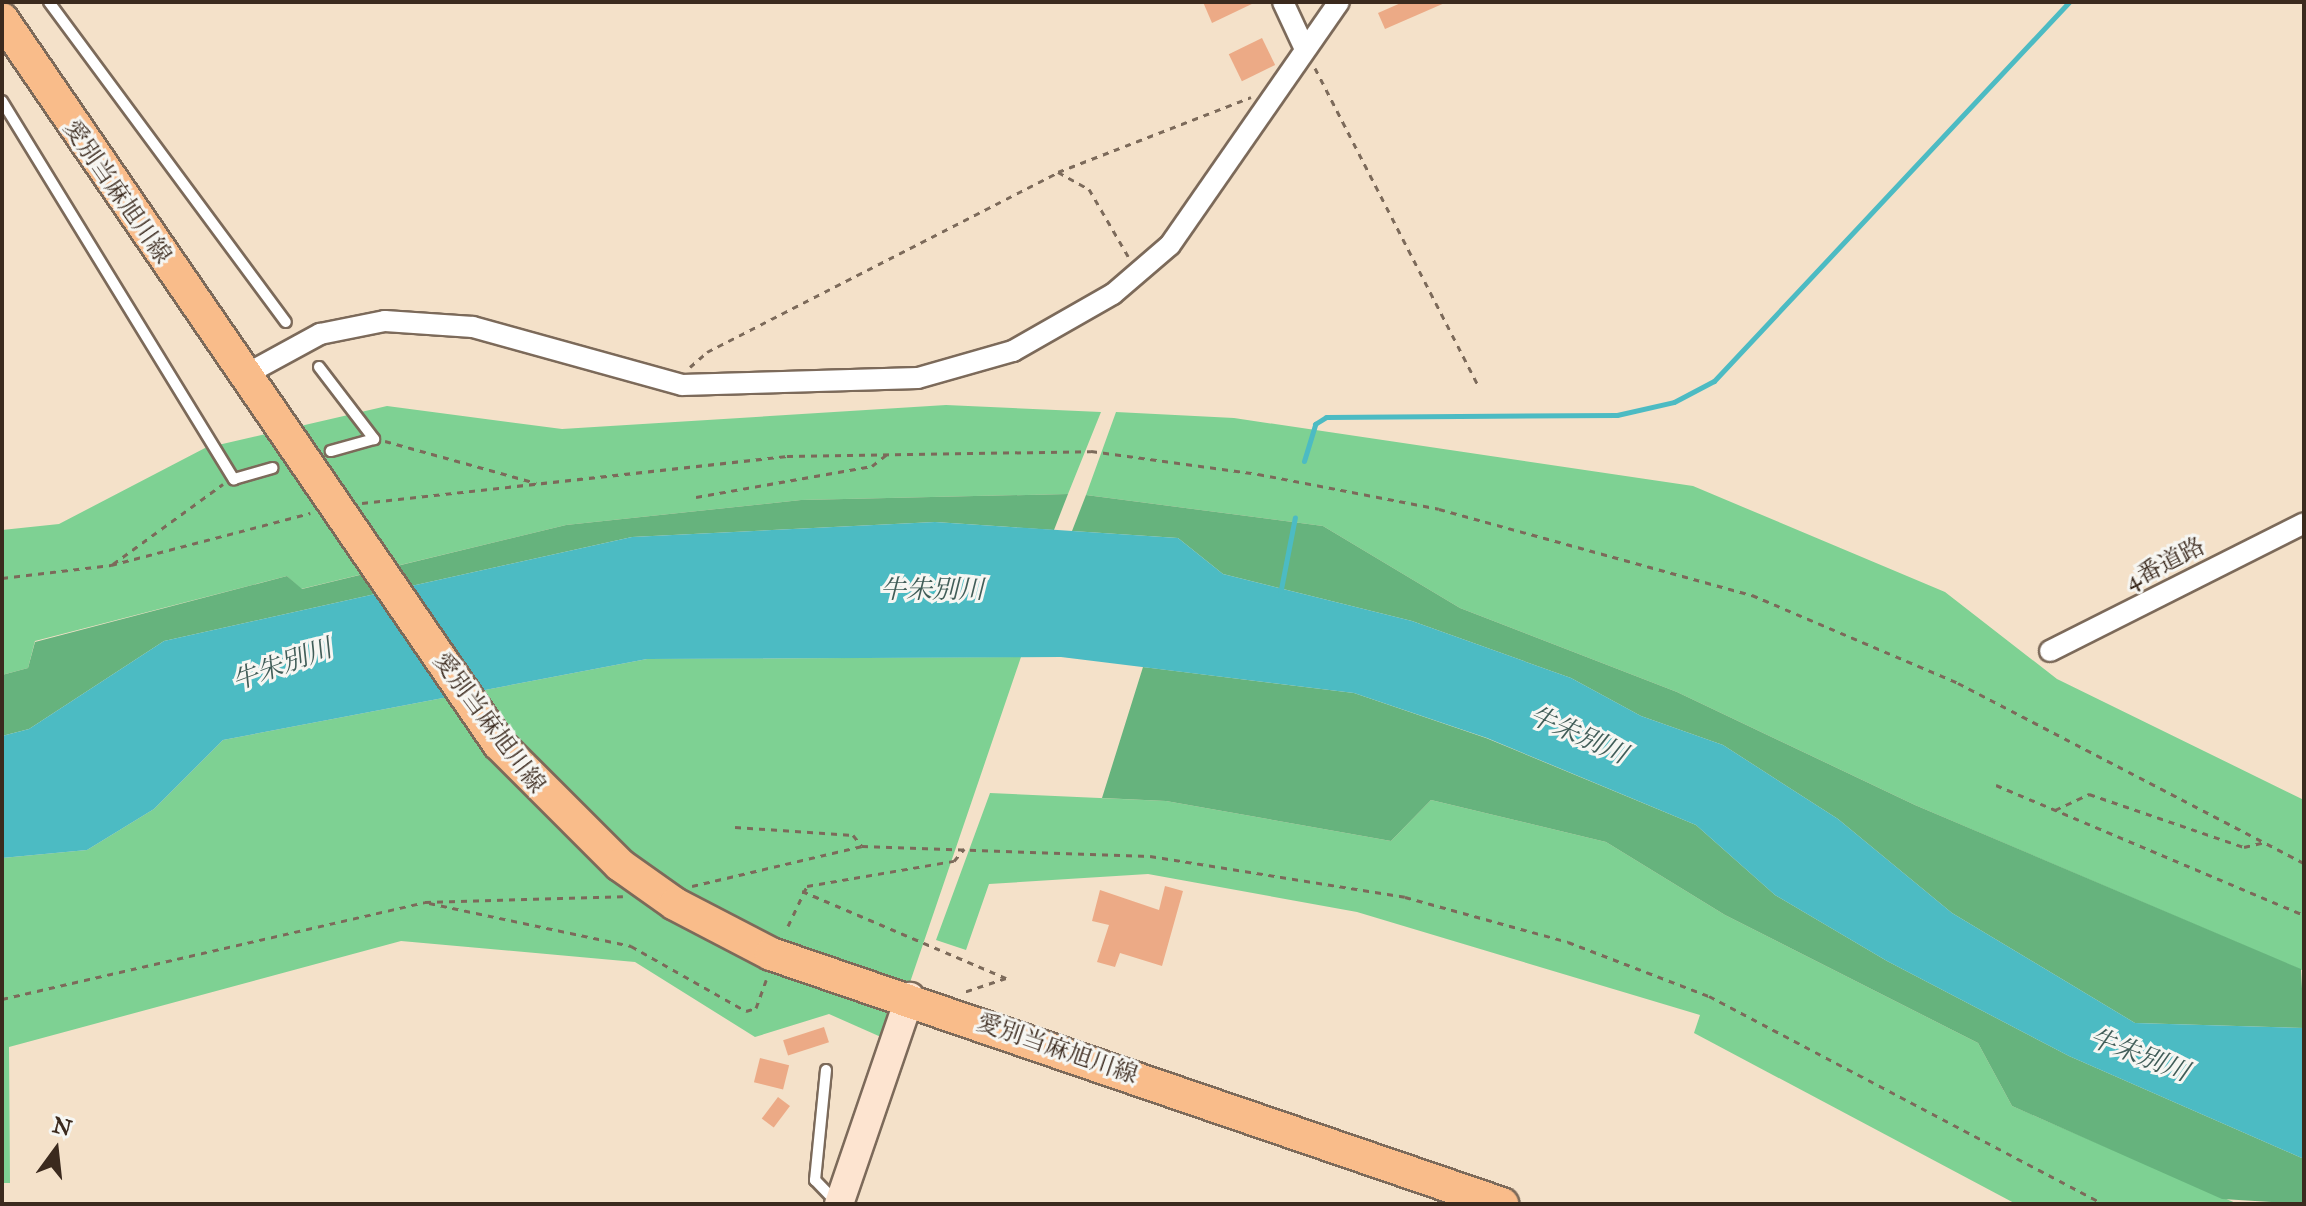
<!DOCTYPE html>
<html>
<head>
<meta charset="utf-8">
<style>
  body { margin:0 }
  #map { position:relative; width:2306px; height:1206px; overflow:hidden; background:#f4e1c9; font-family:"IM FELL Great Primer","Noto Serif JP",serif }
  div>[style] { position:absolute }
  [style*='--x'] { left:calc(var(--x)*1px); top:calc(var(--y)*1px); width:calc(var(--w)*1px); rotate:calc(var(--a)*1deg) }
  .green>* { inset:0; background:#7ed193 }
  .forest>* { inset:0; background:#66b37d }
  .water>* { inset:0; background:#4cbbc3 }
  .stream>* { height:5px; margin:-2.5px; padding:0 2.5px; transform-origin:2.5px; border-radius:2.5px; background:#4cbbc3 }
  .building>* { inset:0; background:#ecaa86; transform-origin:0 0 }
  .path>* { height:3px; margin-top:-1.5px; transform-origin:0; background:repeating-linear-gradient(90deg,#7c6a5a 0 6px,transparent 0 12px) }
  .roads { filter:drop-shadow(2px 0 #7c6a5a) drop-shadow(-2px 0 #7c6a5a) drop-shadow(0 2px #7c6a5a) drop-shadow(0 -2px #7c6a5a) }
  .lane>* { height:10px; margin:-5px; padding:0 5px; transform-origin:5px; border-radius:5px; background:#fff }
  .street>* { height:20px; margin:-10px; padding:0 10px; transform-origin:10px; border-radius:10px; background:#fff }
  .secondary>* { height:28px; margin:-14px; padding:0 14px; transform-origin:14px; border-radius:14px; background:#fde4d0 }
  .primary>* { height:32px; margin:-16px; padding:0 16px; transform-origin:16px; border-radius:16px; background:#f9bc8a }
  span { translate:-50% -50%; white-space:nowrap; text-align:center; line-height:1.15; -webkit-text-stroke:6px #f6f6f2; paint-order:stroke }
  .street-label { font-size:24px; color:#3b2a1e }
  .water-label { font-size:26px; color:#415d58; font-style:italic }
  .frame { position:absolute; inset:0; border:4px solid #3b2a1e; pointer-events:none }
  .north { position:absolute; left:16px; top:1110px; width:80px; height:80px; -webkit-text-stroke:6px #f6f6f2; paint-order:stroke; rotate:15deg; font-size:22px; font-weight:700; line-height:32px; text-align:center; color:#3b2a1e }
  .north::after { content:''; display:block; margin:auto; width:28px; height:36px; background:#3b2a1e; clip-path:polygon(50% 0,100% 100%,50% 72%,0 100%) }
</style>
</head>
<body>
<div id="map">
  <div class="green">
    <div style="clip-path:polygon(946px 405px,1101px 412px,1068px 494px,801px 500px,566px 525px,301px 589px,287px 576px,35px 641px,28px 668px,2px 675px,2px 530px,59px 524px,205px 448px,387px 406px,562px 429px)"></div>
    <div style="clip-path:polygon(1116px 412px,1234px 418px,1693px 486px,1945px 592px,2057px 679px,2304px 800px,2304px 971px,1915px 805px,1677px 692px,1460px 608px,1323px 526px,1086px 495px)"></div>
    <div style="clip-path:polygon(1021px 657px,890px 1041px,829px 1014px,755px 1037px,635px 962px,401px 941px,9px 1047px,10px 1183px,2px 1183px,2px 858px,87px 850px,154px 809px,223px 740px,647px 659px)"></div>
    <div style="clip-path:polygon(990px 793px,1166px 801px,1391px 841px,1431px 800px,1606px 842px,1725px 915px,1978px 1043px,2012px 1106px,2238px 1204px,2016px 1204px,1694px 1033px,1700px 1015px,1357px 912px,1148px 874px,989px 884px,966px 950px,936px 940px)"></div>
  </div>
  <div class="forest">
    <div style="clip-path:polygon(1068px 494px,1054px 530px,935px 522px,632px 537px,164px 641px,29px 729px,2px 736px,2px 675px,28px 668px,35px 642px,287px 576px,302px 589px,566px 525px,801px 500px)"></div>
    <div style="clip-path:polygon(1086px 495px,1323px 526px,1460px 608px,1677px 692px,1915px 805px,2301px 969px,2304px 1028px,2135px 1023px,1952px 913px,1838px 819px,1723px 745px,1641px 716px,1571px 678px,1412px 621px,1223px 574px,1178px 538px,1072px 531px)"></div>
    <div style="clip-path:polygon(1143px 667px,1354px 693px,1486px 738px,1696px 825px,1775px 895px,1887px 961px,2069px 1056px,2304px 1159px,2304px 1204px,2222px 1199px,2012px 1106px,1978px 1043px,1725px 915px,1606px 842px,1431px 800px,1391px 841px,1166px 801px,1102px 798px)"></div>
  </div>
  <div class="water">
    <div style="clip-path:polygon(935px 522px,1178px 538px,1223px 574px,1412px 621px,1571px 678px,1641px 716px,1723px 745px,1838px 819px,1952px 913px,2135px 1023px,2304px 1028px,2304px 1159px,2069px 1056px,1887px 961px,1775px 895px,1696px 825px,1487px 738px,1354px 693px,1061px 657px,647px 659px,223px 740px,154px 809px,87px 850px,2px 858px,2px 736px,29px 729px,164px 641px,632px 537px)"></div>
  </div>
  <div class="stream">
    <div style="--x:1304;--y:461;--w:39;--a:-73"></div>
    <div style="--x:1315;--y:424;--w:13;--a:-32"></div>
    <div style="--x:1326;--y:417;--w:291;--a:-0.4"></div>
    <div style="--x:1617;--y:415;--w:58;--a:-12.8"></div>
    <div style="--x:1674;--y:402;--w:45;--a:-27.7"></div>
    <div style="--x:1714;--y:381;--w:519;--a:-46.87"></div>
    <div style="--x:1280;--y:594;--w:78;--a:-79"></div>
  </div>
  <div class="building">
    <div style="clip-path:polygon(1203px 2px,1256px 2px,1212px 23px)"></div>
    <div style="clip-path:polygon(1403px 2px,1447px 2px,1385px 29px,1378px 13px)"></div>
    <div style="left:1262px;top:38px;width:30px;height:37px;rotate:64deg"></div>
    <div style="clip-path:polygon(1165px 886px,1183px 891px,1162px 966px,1120px 953px,1115px 967px,1097px 962px,1109px 925px,1092px 921px,1100px 890px,1159px 910px)"></div>
    <div style="left:824px;top:1027px;width:16px;height:43px;rotate:72deg"></div>
    <div style="left:760px;top:1058px;width:30px;height:25px;rotate:14deg"></div>
    <div style="left:778px;top:1097px;width:15px;height:27px;rotate:37deg"></div>
  </div>
  <div class="path">
    <div style="--x:1315;--y:68;--w:356;--a:62.8"></div>
    <div style="--x:1058;--y:172;--w:207;--a:-21.2"></div>
    <div style="--x:690;--y:367;--w:23;--a:-41"></div>
    <div style="--x:707;--y:352;--w:394;--a:-27.1"></div>
    <div style="--x:1058;--y:172;--w:35;--a:29"></div>
    <div style="--x:1089;--y:189;--w:78;--a:59.8"></div>
    <div style="--x:385;--y:441;--w:157;--a:15.5"></div>
    <div style="--x:696;--y:497;--w:179;--a:-10"></div>
    <div style="--x:872;--y:466;--w:18;--a:-38"></div>
    <div style="--x:362;--y:503;--w:428;--a:-6.3"></div>
    <div style="--x:787;--y:456;--w:304;--a:-0.9"></div>
    <div style="--x:1091;--y:451;--w:169;--a:7.8"></div>
    <div style="--x:1258;--y:474;--w:184;--a:10.9"></div>
    <div style="--x:1439;--y:509;--w:325;--a:15.4"></div>
    <div style="--x:1752;--y:595;--w:224;--a:23.1"></div>
    <div style="--x:1958;--y:683;--w:390;--a:27.5"></div>
    <div style="--x:113;--y:564;--w:136;--a:-36"></div>
    <div style="--x:2;--y:578;--w:110;--a:-6.8"></div>
    <div style="--x:111;--y:565;--w:206;--a:-14.6"></div>
    <div style="--x:1996;--y:785;--w:334;--a:22.9"></div>
    <div style="--x:2055;--y:810;--w:38;--a:-25"></div>
    <div style="--x:2089;--y:794;--w:164;--a:18.9"></div>
    <div style="--x:2244;--y:847;--w:22;--a:-13"></div>
    <div style="--x:735;--y:827;--w:118;--a:3.9"></div>
    <div style="--x:853;--y:835;--w:14;--a:51"></div>
    <div style="--x:692;--y:886;--w:175;--a:-13.2"></div>
    <div style="--x:862;--y:846;--w:288;--a:2"></div>
    <div style="--x:1150;--y:856;--w:258;--a:9.1"></div>
    <div style="--x:1405;--y:897;--w:169;--a:15.4"></div>
    <div style="--x:1568;--y:942;--w:151;--a:21"></div>
    <div style="--x:1709;--y:996;--w:446;--a:27.8"></div>
    <div style="--x:802;--y:891;--w:222;--a:23.1"></div>
    <div style="--x:1006;--y:978;--w:47;--a:161.6"></div>
    <div style="--x:429;--y:903;--w:207;--a:12"></div>
    <div style="--x:631;--y:946;--w:132;--a:29.5"></div>
    <div style="--x:746;--y:1011;--w:10;--a:-17"></div>
    <div style="--x:756;--y:1008;--w:30;--a:-70"></div>
    <div style="--x:788;--y:926;--w:44;--a:-64.6"></div>
    <div style="--x:807;--y:886;--w:149;--a:-9.7"></div>
    <div style="--x:954;--y:861;--w:16;--a:-50"></div>
    <div style="--x:2;--y:999;--w:434;--a:-12.9"></div>
    <div style="--x:425;--y:902;--w:198;--a:-1.7"></div>
  </div>
  <div class="roads">
    <div class="lane">
      <div style="--x:49;--y:2;--w:398;--a:53.5"></div>
      <div style="--x:2;--y:101;--w:444;--a:58.5"></div>
      <div style="--x:234;--y:479;--w:40;--a:-16"></div>
      <div style="--x:319;--y:367;--w:91;--a:52.6"></div>
      <div style="--x:374;--y:439;--w:45;--a:164.4"></div>
      <div style="--x:826;--y:1070;--w:111;--a:95.7"></div>
      <div style="--x:815;--y:1180;--w:32;--a:46"></div>
    </div>
    <div class="street">
      <div style="--x:1283;--y:2;--w:50;--a:65"></div>
      <div style="--x:243;--y:376;--w:88;--a:-28.6"></div>
      <div style="--x:320;--y:334;--w:66;--a:-11.3"></div>
      <div style="--x:385;--y:321;--w:88;--a:3.9"></div>
      <div style="--x:473;--y:327;--w:217;--a:15.5"></div>
      <div style="--x:682;--y:385;--w:236;--a:-1.7"></div>
      <div style="--x:918;--y:378;--w:99;--a:-15.9"></div>
      <div style="--x:1013;--y:351;--w:115;--a:-29.7"></div>
      <div style="--x:1113;--y:294;--w:75;--a:-40.7"></div>
      <div style="--x:1170;--y:245;--w:296;--a:-55.2"></div>
      <div style="--x:2050;--y:651;--w:284;--a:-26.7"></div>
    </div>
    <div class="secondary">
      <div style="--x:839;--y:1204;--w:219;--a:-71.1"></div>
    </div>
    <div class="primary">
      <div style="--x:2;--y:19;--w:879;--a:55.57"></div>
      <div style="--x:499;--y:744;--w:171;--a:45"></div>
      <div style="--x:620;--y:865;--w:67;--a:35.3"></div>
      <div style="--x:675;--y:904;--w:108;--a:27.5"></div>
      <div style="--x:771;--y:954;--w:773;--a:18.88"></div>
    </div>
  </div>
  <div class="street-label">
    <span style="left:117px;top:192px;rotate:55deg">愛別当麻旭川線</span>
    <span style="left:2165px;top:564px;rotate:-27deg">4番道路</span>
    <span style="left:489px;top:723px;rotate:53deg">愛別当麻旭川線</span>
    <span style="left:1057px;top:1049px;rotate:19deg">愛別当麻旭川線</span>
  </div>
  <div class="water-label">
    <span style="left:932px;top:590px">牛朱別川</span>
    <span style="left:282px;top:665px;rotate:-20deg">牛朱別川</span>
    <span style="left:1578px;top:735px;rotate:24deg">牛朱別川</span>
    <span style="left:2139px;top:1055px;rotate:21deg">牛朱別川</span>
  </div>
  <div class="frame"></div>
  <div class="north">N</div>
</div>
</body>
</html>
